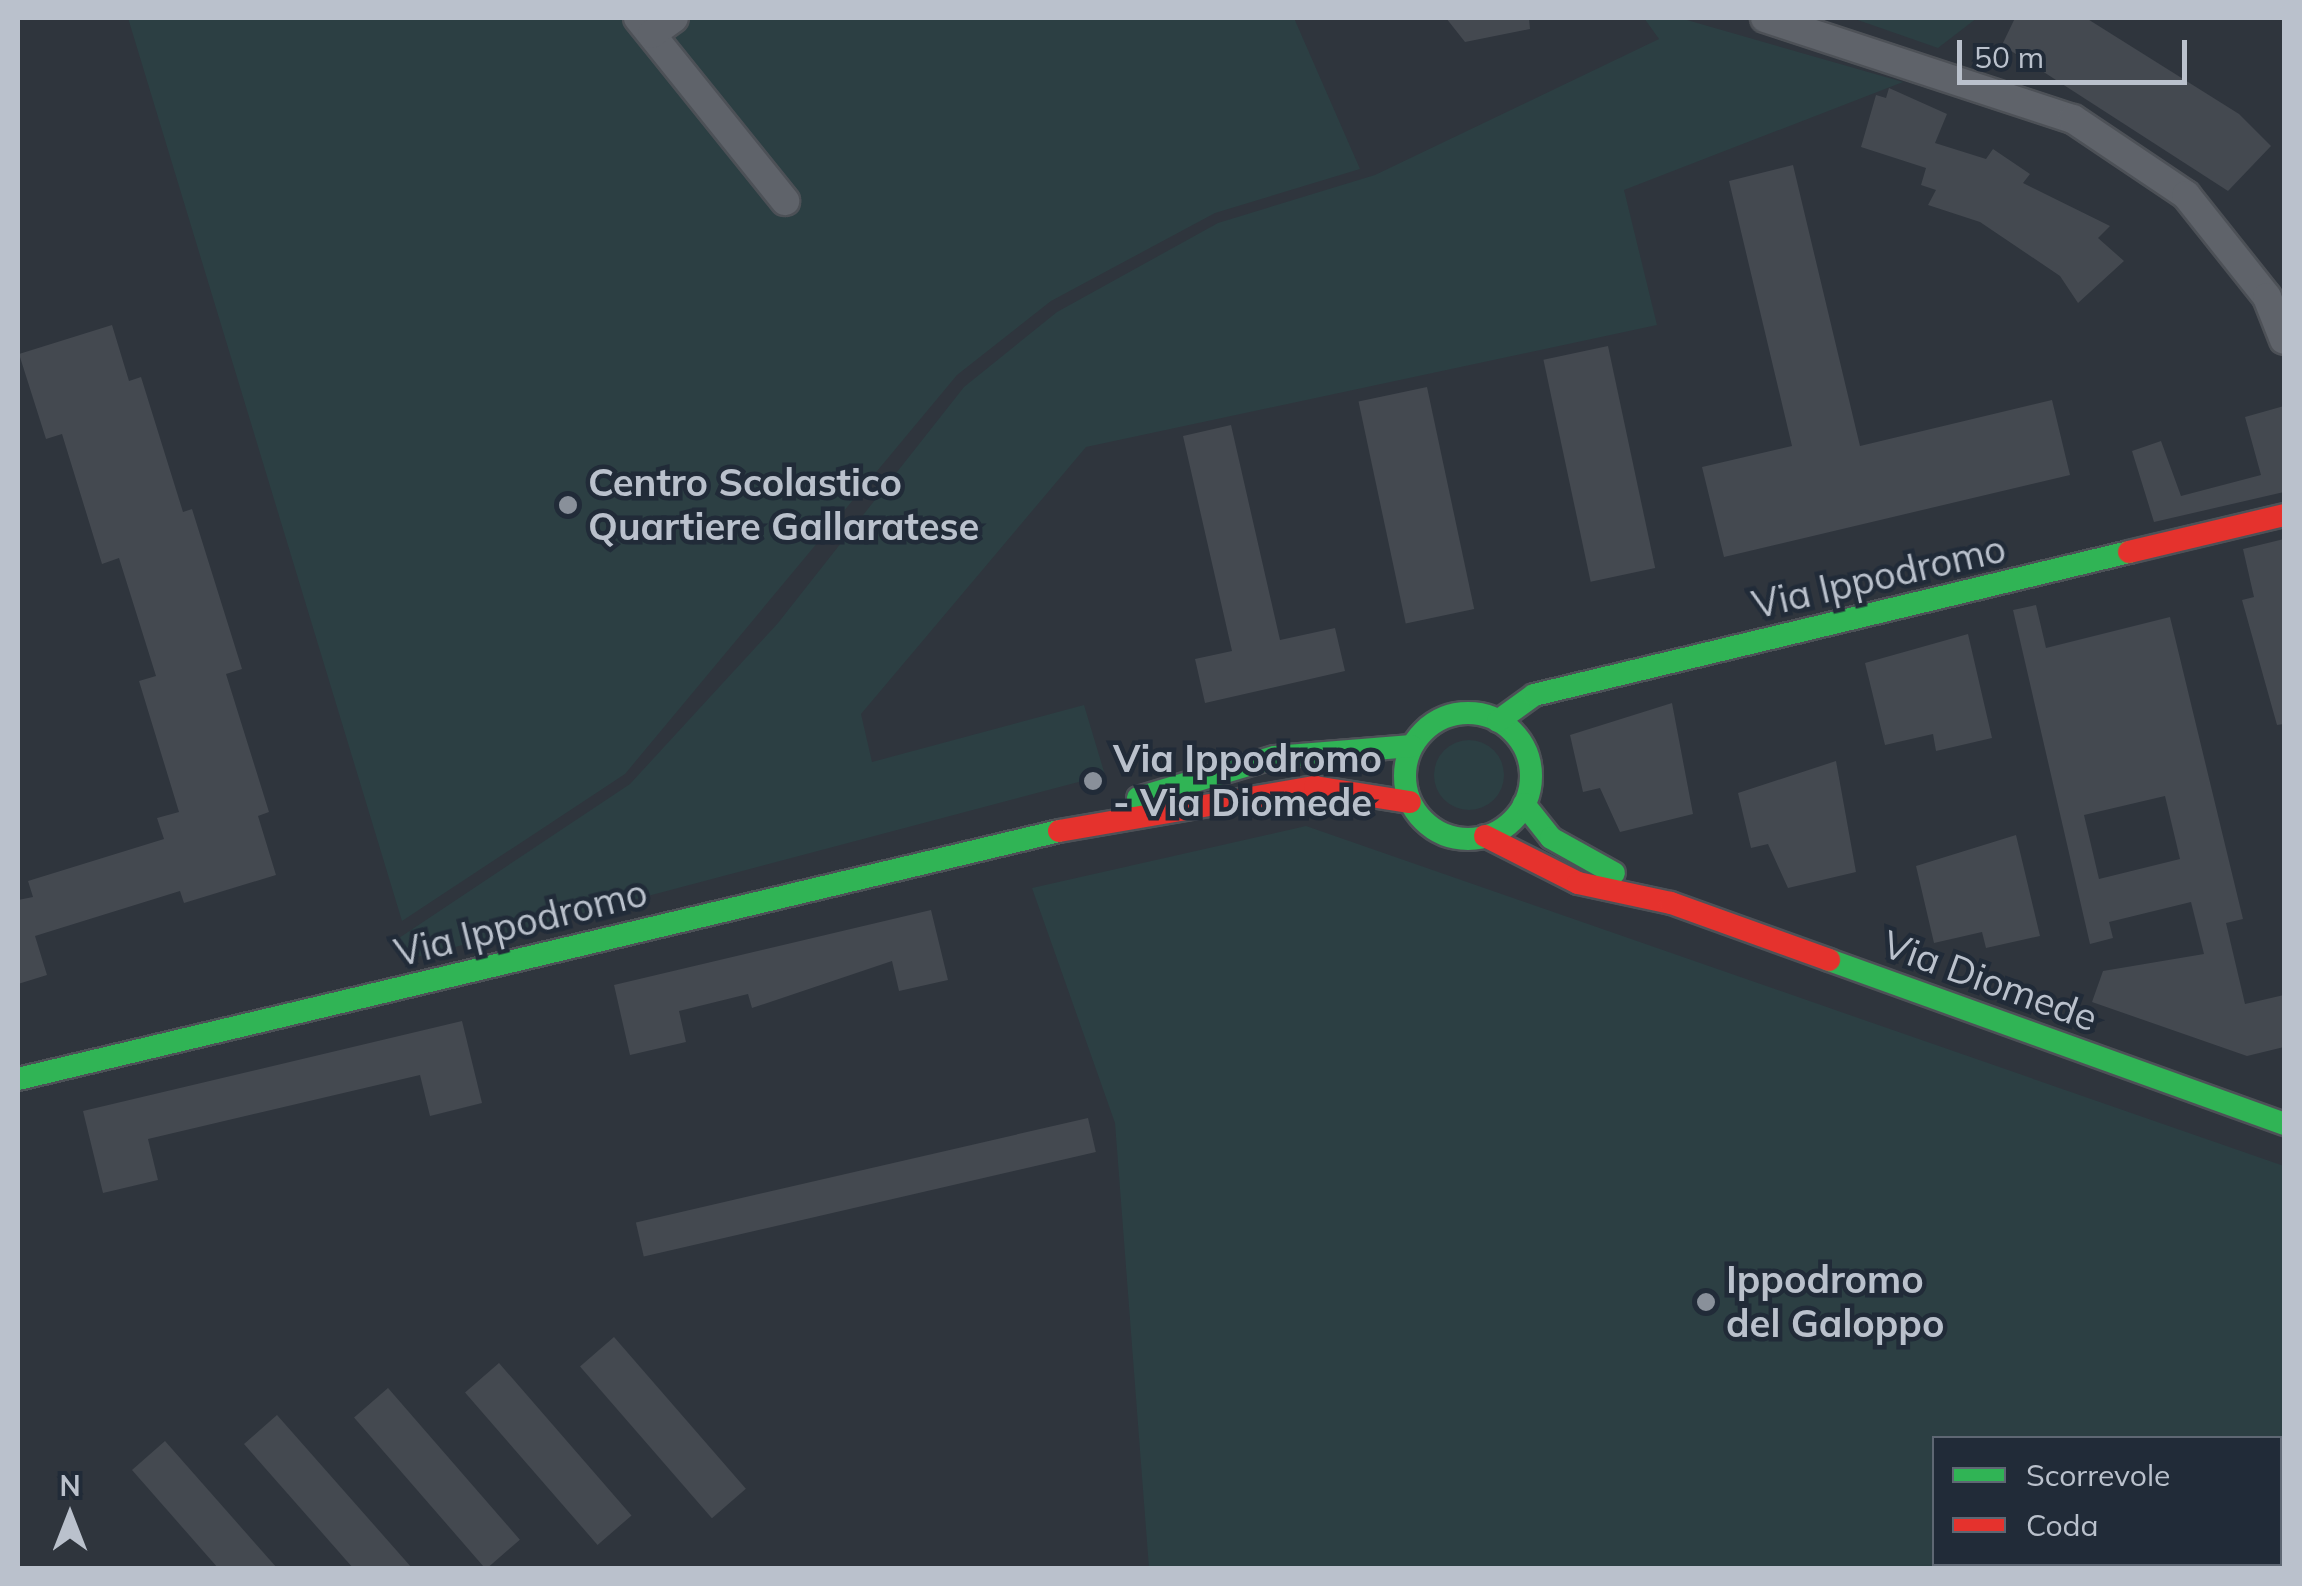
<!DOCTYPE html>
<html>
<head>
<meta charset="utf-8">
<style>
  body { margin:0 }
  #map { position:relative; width:2302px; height:1586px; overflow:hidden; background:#2f353d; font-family:Mulish,sans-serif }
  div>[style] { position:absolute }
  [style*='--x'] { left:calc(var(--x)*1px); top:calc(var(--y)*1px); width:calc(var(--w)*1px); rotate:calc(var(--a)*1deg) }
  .green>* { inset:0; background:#2c3f43 }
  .round { border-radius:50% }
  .building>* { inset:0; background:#444950; transform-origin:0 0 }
  .roads { filter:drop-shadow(2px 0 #4d5157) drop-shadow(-2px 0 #4d5157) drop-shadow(0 2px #4d5157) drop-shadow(0 -2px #4d5157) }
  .street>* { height:28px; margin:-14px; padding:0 14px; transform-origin:14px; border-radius:14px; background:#5f636a }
  .fast>* { height:22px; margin:-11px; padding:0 11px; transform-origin:11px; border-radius:11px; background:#30b455 }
  .fast>.ring { margin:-11px; padding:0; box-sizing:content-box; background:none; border:22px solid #30b455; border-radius:50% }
  .jam>* { height:22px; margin:-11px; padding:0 11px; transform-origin:11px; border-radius:11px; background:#e5322d }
  .dots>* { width:28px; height:28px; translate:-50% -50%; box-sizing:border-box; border:5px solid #212b38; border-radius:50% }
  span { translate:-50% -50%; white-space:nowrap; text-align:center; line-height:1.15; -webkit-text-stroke:9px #212b38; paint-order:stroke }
  .poi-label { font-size:38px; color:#bac1cc; font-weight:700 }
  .left { translate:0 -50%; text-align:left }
  .street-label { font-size:38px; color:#bac1cc }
  .frame { position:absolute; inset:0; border:20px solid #bac1cc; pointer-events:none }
  .legend { position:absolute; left:1932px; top:1436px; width:350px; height:130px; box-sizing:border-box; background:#212b38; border:2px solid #5e6773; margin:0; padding:12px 18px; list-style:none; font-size:30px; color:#bac1cc }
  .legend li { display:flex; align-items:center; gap:20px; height:50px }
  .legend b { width:50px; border:2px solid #5e6773 }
  .north { position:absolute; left:20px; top:1466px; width:100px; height:100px; -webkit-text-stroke:8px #212b38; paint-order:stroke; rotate:0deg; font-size:28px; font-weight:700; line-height:40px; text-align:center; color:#bac1cc }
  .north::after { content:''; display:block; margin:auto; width:35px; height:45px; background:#bac1cc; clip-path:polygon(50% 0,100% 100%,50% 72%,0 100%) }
  .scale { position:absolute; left:1957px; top:40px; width:230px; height:45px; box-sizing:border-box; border:5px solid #bac1cc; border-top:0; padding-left:12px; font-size:30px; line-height:35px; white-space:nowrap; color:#bac1cc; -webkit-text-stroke:8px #212b38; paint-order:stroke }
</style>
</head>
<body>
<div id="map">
  <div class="green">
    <div style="clip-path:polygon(128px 18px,1294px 18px,1360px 169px,1215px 213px,1051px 301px,957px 375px,625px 774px,402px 921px)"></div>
    <div style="clip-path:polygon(1644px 18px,1680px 18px,1903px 82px,1624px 190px,1657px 325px,1086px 447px,861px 714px,872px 762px,1084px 705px,1105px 775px,402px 961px,396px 940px,630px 784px,778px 623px,964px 387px,1057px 312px,1218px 223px,1375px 175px,1659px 39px)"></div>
    <div style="clip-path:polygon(1852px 18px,1977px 18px,1938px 48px)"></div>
    <div class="round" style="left:1434px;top:740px;width:70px;height:70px"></div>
    <div style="clip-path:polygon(evenodd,1306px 826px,2284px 1166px,2284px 1568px,1149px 1568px,1115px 1123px,1032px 888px,1306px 826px,2280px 1438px,2280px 1564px,1934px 1564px,1934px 1438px,2280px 1438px)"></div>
  </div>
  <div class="building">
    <div style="clip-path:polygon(1446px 18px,1529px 18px,1530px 29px,1465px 42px)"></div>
    <div style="clip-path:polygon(2015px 18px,2086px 18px,2239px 114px,2271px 146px,2228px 191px,2002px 45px)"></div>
    <div style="clip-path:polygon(1889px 88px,1947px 114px,1935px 143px,1986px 159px,1993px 149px,2030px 174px,2023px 183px,2110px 226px,2098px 238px,2124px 261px,2078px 303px,2060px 276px,1980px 222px,1928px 205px,1936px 190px,1921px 185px,1926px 168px,1861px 147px,1876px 95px,1886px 98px)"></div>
    <div style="clip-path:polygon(1793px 165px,1860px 446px,2052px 400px,2070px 475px,1724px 557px,1702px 467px,1792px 446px,1729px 181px)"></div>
    <div style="clip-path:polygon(112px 325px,129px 381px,141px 377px,183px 512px,192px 509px,242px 669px,226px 674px,269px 812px,258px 816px,276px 875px,184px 903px,180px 891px,35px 936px,47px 975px,18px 984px,18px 900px,33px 897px,28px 881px,164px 839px,157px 818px,179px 812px,139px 681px,156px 676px,119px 558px,102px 564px,62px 434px,46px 439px,19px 354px)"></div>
    <div style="left:1608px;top:346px;width:227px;height:66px;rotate:78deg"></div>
    <div style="left:1427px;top:387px;width:227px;height:70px;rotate:78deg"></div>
    <div style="clip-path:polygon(2284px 406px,2284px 492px,2154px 522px,2132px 451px,2161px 441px,2181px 496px,2261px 475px,2245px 417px)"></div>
    <div style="clip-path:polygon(1231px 425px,1280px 640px,1335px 628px,1345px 671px,1205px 703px,1195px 659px,1232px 651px,1183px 436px)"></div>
    <div style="clip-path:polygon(2284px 539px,2284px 724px,2277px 725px,2242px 600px,2254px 597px,2243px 549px)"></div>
    <div style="clip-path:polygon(evenodd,2036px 605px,2046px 648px,2170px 617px,2243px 919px,2226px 923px,2245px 1004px,2284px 995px,2284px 1047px,2247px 1056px,2092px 1002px,2103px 971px,2204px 954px,2191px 902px,2109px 922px,2113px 938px,2090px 944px,2013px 610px,2036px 605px,2165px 796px,2180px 859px,2099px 879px,2084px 815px,2165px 796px)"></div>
    <div style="clip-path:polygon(1968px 634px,1992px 738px,1936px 751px,1933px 734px,1885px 745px,1865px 663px)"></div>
    <div style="clip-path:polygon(1672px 703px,1693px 814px,1620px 832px,1600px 788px,1583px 792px,1570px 735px)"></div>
    <div style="clip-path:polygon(1836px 761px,1856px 872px,1788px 888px,1768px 844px,1751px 848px,1738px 793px)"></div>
    <div style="clip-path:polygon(2016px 835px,2040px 936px,1986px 948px,1982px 932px,1934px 943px,1916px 866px)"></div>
    <div style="clip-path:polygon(931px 910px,948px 980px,899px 991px,892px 961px,752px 1008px,748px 994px,679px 1011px,686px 1042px,630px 1055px,614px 985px)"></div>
    <div style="clip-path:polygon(462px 1021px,482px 1103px,430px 1116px,420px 1075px,148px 1139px,158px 1180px,103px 1193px,83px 1111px)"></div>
    <div style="left:1088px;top:1118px;width:35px;height:464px;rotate:77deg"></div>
    <div style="left:614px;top:1337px;width:201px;height:45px;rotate:49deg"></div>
    <div style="left:499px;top:1363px;width:202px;height:45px;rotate:49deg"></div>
    <div style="left:388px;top:1388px;width:201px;height:45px;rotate:49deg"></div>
    <div style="clip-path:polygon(277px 1415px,412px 1568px,353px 1568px,244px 1444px)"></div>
    <div style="clip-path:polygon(165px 1441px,277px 1568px,218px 1568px,132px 1470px)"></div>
  </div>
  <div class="roads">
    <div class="street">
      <div style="--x:638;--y:18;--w:235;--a:51.2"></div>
      <div style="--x:1765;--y:18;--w:324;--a:18.2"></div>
      <div style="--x:2073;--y:119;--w:136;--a:33.9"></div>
      <div style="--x:2186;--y:195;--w:130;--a:51.5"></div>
      <div style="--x:2267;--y:297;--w:46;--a:68.4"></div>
      <div style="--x:652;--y:34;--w:27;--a:-36"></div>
    </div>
    <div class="fast">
      <div class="ring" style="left:1405px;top:713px;width:104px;height:104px"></div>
      <div style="--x:1498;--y:721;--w:44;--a:-35.8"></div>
      <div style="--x:1534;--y:695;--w:612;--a:-13.51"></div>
      <div style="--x:1138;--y:798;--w:143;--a:-16.7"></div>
      <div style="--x:1275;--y:757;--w:137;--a:-4.6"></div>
      <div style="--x:1524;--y:804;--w:43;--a:51.5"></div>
      <div style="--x:1551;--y:838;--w:72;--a:29.1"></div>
      <div style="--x:1829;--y:960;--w:484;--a:19.8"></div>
      <div style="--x:18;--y:1079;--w:1070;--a:-13.4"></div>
    </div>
    <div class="jam">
      <div style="--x:2129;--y:552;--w:159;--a:-13.4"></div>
      <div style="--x:1059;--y:831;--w:260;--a:-9.8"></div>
      <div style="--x:1315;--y:787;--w:96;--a:9"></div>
      <div style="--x:1485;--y:836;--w:104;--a:26.8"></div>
      <div style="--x:1578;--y:883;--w:95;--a:12.1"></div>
      <div style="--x:1671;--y:903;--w:168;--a:19.8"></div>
    </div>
  </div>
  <div class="dots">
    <div style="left:568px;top:505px;background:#89909a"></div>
    <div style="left:1093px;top:781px;background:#89909a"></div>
    <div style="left:1706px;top:1302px;background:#89909a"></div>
  </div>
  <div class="poi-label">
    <span class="left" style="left:588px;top:505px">Centro Scolastico<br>Quartiere Gallaratese</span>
    <span class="left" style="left:1113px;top:781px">Via Ippodromo<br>- Via Diomede</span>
    <span class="left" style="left:1726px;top:1302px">Ippodromo<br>del Galoppo</span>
  </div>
  <div class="street-label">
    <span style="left:1879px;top:577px;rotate:-13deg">Via Ippodromo</span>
    <span style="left:521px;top:923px;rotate:-14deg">Via Ippodromo</span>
    <span style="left:1990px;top:981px;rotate:20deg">Via Diomede</span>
  </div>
  <div class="frame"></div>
  <ul class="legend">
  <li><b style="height:12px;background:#30b455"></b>Scorrevole</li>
  <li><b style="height:12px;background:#e5322d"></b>Coda</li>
  </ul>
  <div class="north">N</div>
  <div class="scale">50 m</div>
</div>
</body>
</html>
